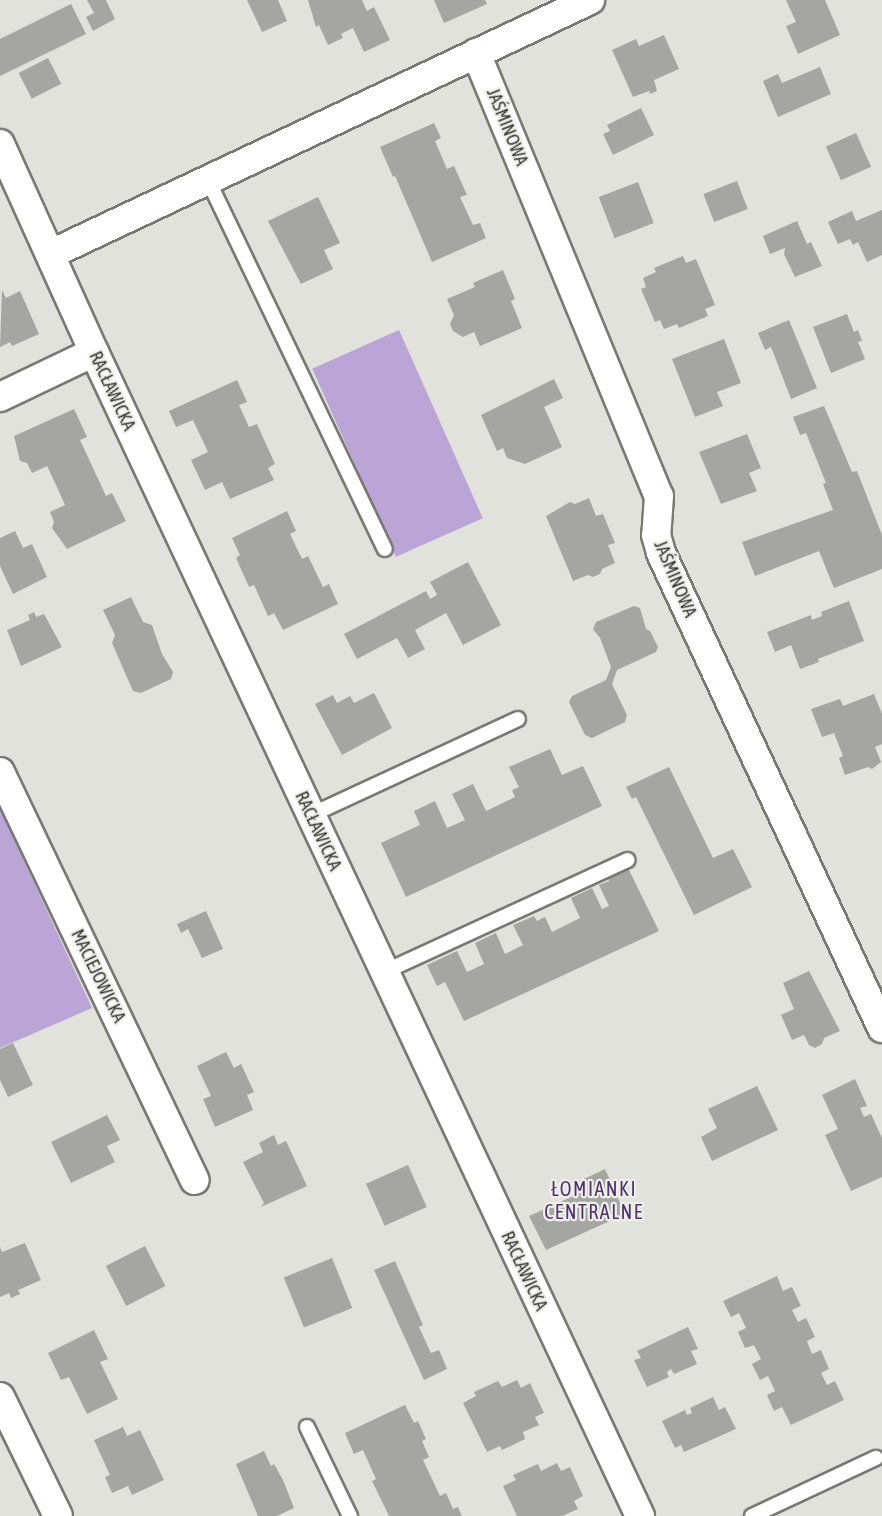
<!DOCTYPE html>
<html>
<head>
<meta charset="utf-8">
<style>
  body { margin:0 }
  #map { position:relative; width:882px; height:1516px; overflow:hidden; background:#e1e2dc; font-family:"Asap Condensed",sans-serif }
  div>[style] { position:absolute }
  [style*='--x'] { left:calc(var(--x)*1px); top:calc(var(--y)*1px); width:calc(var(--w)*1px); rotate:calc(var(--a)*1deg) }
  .green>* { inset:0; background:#bba4d6; transform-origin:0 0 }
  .building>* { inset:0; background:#a5a6a1; transform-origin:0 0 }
  .roads { filter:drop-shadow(2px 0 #787973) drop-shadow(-2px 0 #787973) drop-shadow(0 2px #787973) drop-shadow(0 -2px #787973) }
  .lane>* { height:14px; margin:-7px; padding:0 7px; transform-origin:7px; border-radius:7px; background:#fff }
  .street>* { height:28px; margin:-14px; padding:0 14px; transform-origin:14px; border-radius:14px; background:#fff }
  span { translate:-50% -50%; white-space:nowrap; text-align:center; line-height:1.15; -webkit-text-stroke:4.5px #eeefe9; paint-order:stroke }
  .street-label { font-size:18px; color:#353533 }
  .neighbourhood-label { font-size:20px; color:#51346e; letter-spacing:1.5px }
</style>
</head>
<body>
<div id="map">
  <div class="green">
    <div style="left:399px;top:330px;width:206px;height:95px;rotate:66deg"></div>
    <div style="clip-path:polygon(0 809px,92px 1008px,0 1048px)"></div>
  </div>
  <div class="building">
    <div style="clip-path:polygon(87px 0,106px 0,115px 19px,93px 31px,86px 17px,94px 13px)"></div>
    <div style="clip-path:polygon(247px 0,278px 0,287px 21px,262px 32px)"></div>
    <div style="clip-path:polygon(308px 0,362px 0,367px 11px,374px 7px,390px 40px,364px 52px,353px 28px,341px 34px,343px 38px,328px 45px,319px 25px,316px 27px)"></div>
    <div style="clip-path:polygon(434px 0,485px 0,487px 4px,444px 23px)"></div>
    <div style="clip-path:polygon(786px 0,825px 0,840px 35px,798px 54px,786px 26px,796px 22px)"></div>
    <div style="clip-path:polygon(71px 4px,86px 34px,0 76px,0 39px)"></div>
    <div style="clip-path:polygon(664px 35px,679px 69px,654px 80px,657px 91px,650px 94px,649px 91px,633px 97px,612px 50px,636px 39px,639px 46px)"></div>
    <div style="left:48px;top:58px;width:29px;height:33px;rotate:63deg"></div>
    <div style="clip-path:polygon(820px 67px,831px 94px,778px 117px,763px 81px,778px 74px,782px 83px)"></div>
    <div style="clip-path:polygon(641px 108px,654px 135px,613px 155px,603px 134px,610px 131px,607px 125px)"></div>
    <div style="clip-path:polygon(434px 123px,441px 138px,435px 141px,447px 169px,454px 166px,467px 195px,460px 197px,473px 225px,480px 223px,486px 238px,432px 262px,395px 176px,393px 177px,380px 147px)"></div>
    <div style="left:856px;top:133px;width:37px;height:33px;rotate:66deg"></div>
    <div style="left:737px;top:181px;width:30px;height:36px;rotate:69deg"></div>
    <div style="left:638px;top:182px;width:44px;height:42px;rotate:69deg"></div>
    <div style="clip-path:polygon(318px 197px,340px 243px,324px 250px,333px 269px,301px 284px,268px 221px)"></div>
    <div style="clip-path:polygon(882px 210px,882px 255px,867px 262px,858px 242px,853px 245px,850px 239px,838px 244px,828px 222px,852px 211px,856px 221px)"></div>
    <div style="clip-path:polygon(797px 221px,807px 244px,811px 242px,822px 266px,795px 277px,784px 254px,785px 248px,770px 254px,763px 236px)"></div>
    <div style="clip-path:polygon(683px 256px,686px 263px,696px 259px,715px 305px,705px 309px,708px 316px,679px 328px,677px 324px,664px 329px,660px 320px,655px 322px,641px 289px,646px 287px,643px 278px,656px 272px,654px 268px)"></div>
    <div style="clip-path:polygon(503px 270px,515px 299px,511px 301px,522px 328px,480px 346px,474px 332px,463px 337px,453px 331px,450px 324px,454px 315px,447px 299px,475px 287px,473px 283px)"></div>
    <div style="clip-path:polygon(2px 290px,6px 298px,20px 291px,39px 334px,12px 346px,10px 342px,0 347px)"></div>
    <div style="clip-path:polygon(847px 314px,854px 332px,858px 330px,862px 341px,858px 342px,865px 359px,831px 373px,813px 327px)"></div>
    <div style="clip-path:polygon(789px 320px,817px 388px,791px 399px,771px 347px,765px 350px,758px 333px)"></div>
    <div style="clip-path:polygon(724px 339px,741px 383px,717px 392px,723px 406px,695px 417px,672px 359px)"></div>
    <div style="clip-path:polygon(554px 379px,563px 398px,544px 407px,562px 447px,525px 464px,507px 458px,503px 448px,497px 451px,481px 415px)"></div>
    <div style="clip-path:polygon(237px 380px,247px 402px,239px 405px,249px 427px,257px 424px,275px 464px,268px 468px,274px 480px,230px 499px,222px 482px,205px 490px,191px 460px,208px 452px,193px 420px,176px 427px,169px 411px)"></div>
    <div style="clip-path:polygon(824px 406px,852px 472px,857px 471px,882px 535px,882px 569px,834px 588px,819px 551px,755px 576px,742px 542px,833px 510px,823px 484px,826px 483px,806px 433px,800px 435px,793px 417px)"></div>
    <div style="clip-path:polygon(74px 409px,87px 437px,80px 440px,106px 496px,112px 493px,126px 521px,67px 549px,52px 528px,54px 522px,50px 512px,65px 505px,56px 485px,47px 466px,32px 473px,27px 463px,20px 461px,14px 436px)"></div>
    <div style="clip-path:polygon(747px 434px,761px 468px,749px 473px,757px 491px,721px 504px,699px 452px)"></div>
    <div style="clip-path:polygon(589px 498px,596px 516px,603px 514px,615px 543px,608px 545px,615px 563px,602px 569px,600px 574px,593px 577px,588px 575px,573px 581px,546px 516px,570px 502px,575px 504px)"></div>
    <div style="clip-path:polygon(287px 511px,296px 531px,290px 534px,302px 559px,308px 556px,323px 587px,329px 584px,338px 604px,283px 630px,274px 613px,268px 616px,254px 585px,249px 587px,236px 558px,240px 555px,232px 538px)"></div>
    <div style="clip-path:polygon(15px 531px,23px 548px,32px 544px,47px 577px,13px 594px,0 566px,0 538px)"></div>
    <div style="clip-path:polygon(468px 562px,501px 625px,463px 645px,446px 613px,415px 630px,425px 649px,408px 658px,397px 638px,357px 659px,344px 634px,426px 591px,430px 599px,437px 595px,430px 582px)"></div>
    <div style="clip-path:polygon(131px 597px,143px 622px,152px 625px,162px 654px,173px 672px,171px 679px,141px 693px,133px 691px,112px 643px,115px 635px,103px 610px)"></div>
    <div style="clip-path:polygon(849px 601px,864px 641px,818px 659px,819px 662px,800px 669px,791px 645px,775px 652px,767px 632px,811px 615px,812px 620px,822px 616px,821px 612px)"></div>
    <div style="clip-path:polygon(634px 606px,640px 608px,646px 629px,650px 631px,658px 647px,656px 652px,617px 670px,612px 684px,627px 715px,625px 722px,592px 738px,585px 735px,569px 702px,572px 696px,606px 680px,611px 667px,600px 638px,593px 629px,596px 622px)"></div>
    <div style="clip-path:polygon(34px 612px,36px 617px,44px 614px,62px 647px,21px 666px,7px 630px,30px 620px,28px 615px)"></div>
    <div style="clip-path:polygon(374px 693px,392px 728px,342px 755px,315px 704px,333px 695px,337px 703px,350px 696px,354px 703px)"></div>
    <div style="clip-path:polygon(874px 694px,882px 714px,882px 744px,875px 747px,881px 762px,872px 769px,868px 767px,845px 775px,839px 758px,843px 756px,834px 733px,822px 737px,811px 709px,840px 699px,843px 706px)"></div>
    <div style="clip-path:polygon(550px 749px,562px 775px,583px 766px,602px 806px,406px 897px,381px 843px,420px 825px,414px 811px,435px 801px,447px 828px,465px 820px,452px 794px,473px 784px,486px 811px,515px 797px,512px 790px,519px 787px,509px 767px)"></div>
    <div style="clip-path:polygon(669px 767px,713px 858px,733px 849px,752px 887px,694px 915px,636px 797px,632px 799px,626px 787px)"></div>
    <div style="clip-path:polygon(626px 864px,659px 931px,464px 1021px,445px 982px,437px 986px,427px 965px,457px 951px,467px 972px,484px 964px,475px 943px,496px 933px,505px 954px,523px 945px,513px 925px,534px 916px,537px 921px,545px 917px,552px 932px,580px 918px,571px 898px,592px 888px,602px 909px,609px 906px,599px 885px,609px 881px,606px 873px)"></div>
    <div style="clip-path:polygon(206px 911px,223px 949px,202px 958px,188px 929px,181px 933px,177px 924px)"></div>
    <div style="clip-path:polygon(809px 971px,840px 1031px,824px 1038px,822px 1044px,815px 1048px,809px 1045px,804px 1035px,792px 1040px,781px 1015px,794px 1009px,783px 983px)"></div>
    <div style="clip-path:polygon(13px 1043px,33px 1085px,8px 1097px,0 1080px,0 1049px)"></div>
    <div style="clip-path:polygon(226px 1052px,234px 1068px,241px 1064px,254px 1092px,247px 1095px,253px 1110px,215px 1127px,203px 1099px,211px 1096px,197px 1066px)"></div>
    <div style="clip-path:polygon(855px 1079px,867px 1106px,860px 1108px,864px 1117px,871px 1114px,882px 1138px,882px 1177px,851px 1191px,825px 1135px,838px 1129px,822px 1095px)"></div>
    <div style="clip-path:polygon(757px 1086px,778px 1130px,712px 1161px,701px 1137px,717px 1128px,708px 1109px)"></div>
    <div style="clip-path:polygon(107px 1115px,120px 1140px,107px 1146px,115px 1162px,71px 1183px,51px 1142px)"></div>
    <div style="clip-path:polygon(274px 1135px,278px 1145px,286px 1141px,307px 1186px,261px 1207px,264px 1203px,243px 1162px,263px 1152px,259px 1143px)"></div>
    <div style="left:408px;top:1165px;width:46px;height:46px;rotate:66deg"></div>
    <div style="clip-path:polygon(605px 1169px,625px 1214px,546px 1250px,529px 1216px,578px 1194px,573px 1184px)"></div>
    <div style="clip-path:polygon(25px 1243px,41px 1280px,18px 1290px,20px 1294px,11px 1298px,9px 1293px,0 1297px,0 1247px,2px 1252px)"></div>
    <div style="left:145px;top:1246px;width:45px;height:44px;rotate:63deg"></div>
    <div style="left:332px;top:1258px;width:54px;height:52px;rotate:68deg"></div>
    <div style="clip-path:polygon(395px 1261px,423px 1325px,419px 1327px,431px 1353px,439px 1350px,447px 1369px,424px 1380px,374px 1270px)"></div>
    <div style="clip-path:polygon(777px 1276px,783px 1291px,792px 1287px,801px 1306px,792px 1310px,798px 1322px,806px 1318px,815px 1337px,807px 1341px,812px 1354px,821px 1350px,829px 1369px,821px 1373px,827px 1385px,835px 1381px,844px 1400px,791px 1425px,782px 1407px,774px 1411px,767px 1395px,775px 1391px,768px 1376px,760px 1380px,752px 1364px,761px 1359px,754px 1345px,745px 1348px,738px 1332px,746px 1328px,739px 1313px,731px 1317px,723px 1301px)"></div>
    <div style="clip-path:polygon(688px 1327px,698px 1349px,691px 1351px,697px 1364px,674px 1374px,671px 1369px,667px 1372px,669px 1377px,647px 1387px,634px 1360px,641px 1358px,637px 1351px)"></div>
    <div style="clip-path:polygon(94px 1330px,108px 1359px,100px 1362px,118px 1399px,87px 1414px,69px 1377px,61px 1380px,48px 1353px)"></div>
    <div style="clip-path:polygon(517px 1380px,521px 1388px,530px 1383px,544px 1413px,535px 1417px,539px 1425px,523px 1432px,525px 1439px,502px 1450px,500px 1446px,487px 1452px,463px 1403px,476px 1396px,474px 1392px,498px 1381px,502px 1387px)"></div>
    <div style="clip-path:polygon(713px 1397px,719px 1410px,725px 1407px,736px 1429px,684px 1452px,681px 1445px,675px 1448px,662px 1421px,685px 1410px,687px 1415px,692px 1413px,690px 1408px)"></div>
    <div style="clip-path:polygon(405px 1405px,414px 1423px,418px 1421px,426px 1439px,422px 1441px,429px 1457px,423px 1460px,440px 1496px,446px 1493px,453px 1509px,458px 1507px,462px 1516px,389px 1516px,372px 1481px,376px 1479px,363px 1450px,354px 1454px,345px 1433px)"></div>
    <div style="clip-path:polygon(123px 1427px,127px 1436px,140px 1430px,164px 1480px,132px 1495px,128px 1486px,112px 1493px,105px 1477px,110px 1475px,94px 1440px)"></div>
    <div style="clip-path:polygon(264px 1451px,271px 1466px,274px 1464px,283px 1480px,294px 1508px,277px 1516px,258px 1516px,236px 1464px)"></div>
    <div style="clip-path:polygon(557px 1463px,561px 1471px,570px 1467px,583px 1496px,574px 1501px,578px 1509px,562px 1516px,517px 1516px,503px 1486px,516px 1480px,513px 1475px,538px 1464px,541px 1471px)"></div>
  </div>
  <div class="roads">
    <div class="lane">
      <div style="--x:208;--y:180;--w:409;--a:64.4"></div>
      <div style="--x:311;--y:815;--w:228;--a:-24.9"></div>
      <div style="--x:384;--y:972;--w:268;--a:-24.7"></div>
      <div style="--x:307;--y:1427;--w:99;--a:64.2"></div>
      <div style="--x:752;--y:1516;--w:137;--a:-25.1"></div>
    </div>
    <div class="street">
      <div style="--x:476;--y:53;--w:479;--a:67.6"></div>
      <div style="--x:659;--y:496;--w:39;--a:94"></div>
      <div style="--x:656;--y:535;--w:19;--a:74"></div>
      <div style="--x:661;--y:553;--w:524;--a:65.05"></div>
      <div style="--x:0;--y:144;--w:228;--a:65.7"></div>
      <div style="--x:94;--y:352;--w:1286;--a:64.87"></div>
      <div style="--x:51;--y:254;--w:596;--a:-25.23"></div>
      <div style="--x:0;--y:397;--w:104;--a:-25.6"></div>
      <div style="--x:0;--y:772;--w:452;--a:64.5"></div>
      <div style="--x:0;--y:1397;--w:132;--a:64"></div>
    </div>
  </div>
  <div class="street-label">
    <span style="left:507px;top:127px;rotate:68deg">JAŚMINOWA</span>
    <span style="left:112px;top:391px;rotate:65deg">RACŁAWICKA</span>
    <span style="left:675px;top:579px;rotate:67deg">JAŚMINOWA</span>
    <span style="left:318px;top:831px;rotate:65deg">RACŁAWICKA</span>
    <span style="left:98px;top:976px;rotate:64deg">MACIEJOWICKA</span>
    <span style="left:524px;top:1271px;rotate:65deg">RACŁAWICKA</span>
  </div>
  <div class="neighbourhood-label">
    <span style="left:594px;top:1200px">ŁOMIANKI<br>CENTRALNE</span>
  </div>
</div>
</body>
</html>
